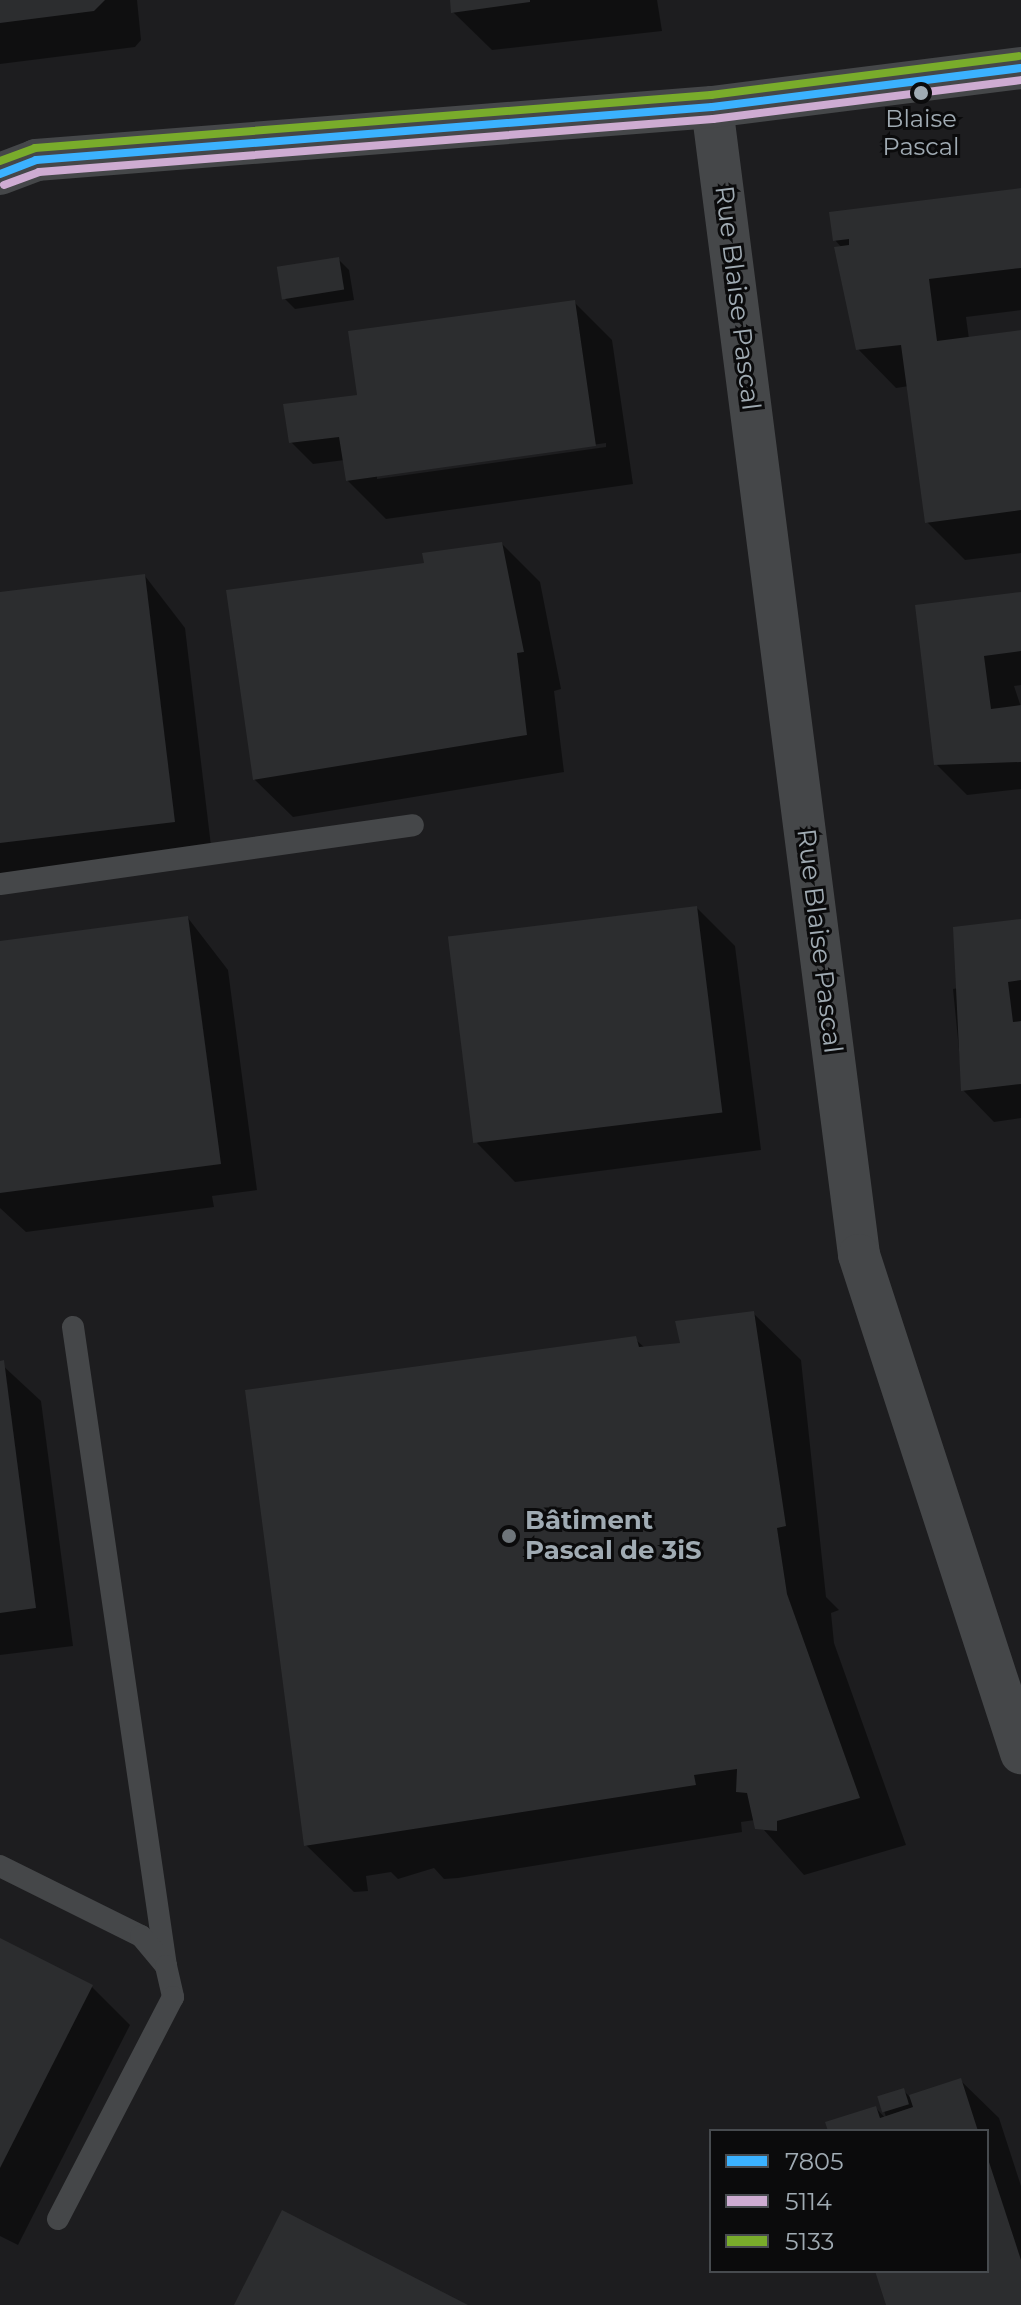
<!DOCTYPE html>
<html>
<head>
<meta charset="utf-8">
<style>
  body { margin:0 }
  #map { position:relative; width:1021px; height:2305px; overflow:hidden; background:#101011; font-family:Montserrat,sans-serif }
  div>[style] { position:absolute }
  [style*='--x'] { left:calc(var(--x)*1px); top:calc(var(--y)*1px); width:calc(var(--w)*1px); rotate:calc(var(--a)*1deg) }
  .built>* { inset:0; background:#1d1d1f }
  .shadow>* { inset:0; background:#0007 }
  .building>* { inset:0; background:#2c2d2f; transform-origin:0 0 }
  .lane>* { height:22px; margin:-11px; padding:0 11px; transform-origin:11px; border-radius:11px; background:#454749 }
  .street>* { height:42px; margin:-21px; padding:0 21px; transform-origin:21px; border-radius:21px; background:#454749 }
  .bus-1>* { height:8px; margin:-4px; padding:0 4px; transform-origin:4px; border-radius:4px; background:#3bb2ff }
  .bus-2>* { height:8px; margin:-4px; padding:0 4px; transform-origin:4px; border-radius:4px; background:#ceacd2 }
  .bus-3>* { height:8px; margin:-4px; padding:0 4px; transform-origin:4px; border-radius:4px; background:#79ac2b }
  .dots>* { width:22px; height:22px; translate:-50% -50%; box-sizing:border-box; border:4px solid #0b0b0c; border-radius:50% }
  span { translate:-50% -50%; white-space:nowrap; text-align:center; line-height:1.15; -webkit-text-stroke:6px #0b0b0c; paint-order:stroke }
  .bus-label { font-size:24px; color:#a0abb3 }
  .street-label { font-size:26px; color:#a0abb3 }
  .poi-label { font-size:26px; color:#a0abb3; font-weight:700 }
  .left { translate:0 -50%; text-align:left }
  .legend { position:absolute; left:709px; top:2129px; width:280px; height:144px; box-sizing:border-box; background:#0b0b0c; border:2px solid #474b4f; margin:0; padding:10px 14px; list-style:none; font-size:24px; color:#a0abb3 }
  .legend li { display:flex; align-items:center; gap:16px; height:40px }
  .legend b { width:40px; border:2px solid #474b4f }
</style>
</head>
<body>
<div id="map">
  <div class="built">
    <div style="clip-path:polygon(evenodd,0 0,1021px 0,1021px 2305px,0 2305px,0 0,711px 2131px,987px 2131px,987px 2271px,711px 2271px,711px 2131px)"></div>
  </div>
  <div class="shadow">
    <div style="clip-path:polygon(0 0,137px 0,141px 40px,135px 47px,0 64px)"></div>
    <div style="clip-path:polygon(452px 0,657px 0,662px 31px,492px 50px,453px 12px)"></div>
    <div style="clip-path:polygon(1021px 190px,1021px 310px,966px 317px,969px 339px,1021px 332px,1021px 553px,965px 560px,927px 522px,909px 386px,896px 388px,858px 349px,842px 248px,835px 240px)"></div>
    <div style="clip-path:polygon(338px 259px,349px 270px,354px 300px,295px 309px,284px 298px)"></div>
    <div style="clip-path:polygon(evenodd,574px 302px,612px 340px,633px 484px,386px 519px,348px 481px,345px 460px,313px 464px,291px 442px,356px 397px,574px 302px,606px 443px,606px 447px,377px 479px,377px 475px,606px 443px)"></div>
    <div style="clip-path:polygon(502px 544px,540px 582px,561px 689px,554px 691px,564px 772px,293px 817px,254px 779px,426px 565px)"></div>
    <div style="clip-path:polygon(145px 576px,185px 628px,211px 846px,0 885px,0 594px)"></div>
    <div style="clip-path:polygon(1021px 594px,1021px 685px,1014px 686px,1021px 707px,1021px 789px,967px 795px,936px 764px,917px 606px)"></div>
    <div style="clip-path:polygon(697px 908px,735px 946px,761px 1150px,515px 1182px,477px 1143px)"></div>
    <div style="clip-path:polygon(188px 918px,228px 970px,257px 1190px,212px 1196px,214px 1207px,26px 1232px,0 1208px,0 943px)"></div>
    <div style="clip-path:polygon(1021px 921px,1021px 1118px,994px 1122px,963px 1090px,953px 989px,963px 987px)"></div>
    <div style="clip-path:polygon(753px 1313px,801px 1360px,826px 1597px,839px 1610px,831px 1613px,834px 1643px,906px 1845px,804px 1875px,755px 1820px,741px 1822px,742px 1832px,458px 1878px,444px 1879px,434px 1868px,398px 1879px,391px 1872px,366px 1876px,368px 1891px,354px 1892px,306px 1845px,635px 1339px,645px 1348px,683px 1345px)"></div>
    <div style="clip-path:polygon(0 1363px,41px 1401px,73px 1646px,0 1655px)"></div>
    <div style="clip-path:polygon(0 1940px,92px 1987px,130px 2025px,18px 2245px,0 2236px)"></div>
    <div style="clip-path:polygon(960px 2080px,999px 2118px,1021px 2186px,1021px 2305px,888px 2305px,877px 2271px,987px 2271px,987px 2131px,830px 2131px,876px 2108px,887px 2120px,880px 2098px,903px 2090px,910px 2097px)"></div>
  </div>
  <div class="building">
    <div style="clip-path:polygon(0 0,105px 0,94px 11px,0 23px)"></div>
    <div style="clip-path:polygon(450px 0,530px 0,530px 2px,451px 13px)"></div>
    <div style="clip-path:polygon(1021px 188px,1021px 268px,929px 279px,937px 341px,1021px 330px,1021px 510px,925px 523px,901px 345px,856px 350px,834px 247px,849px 245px,849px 239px,833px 241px,829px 212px)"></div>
    <div style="left:339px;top:257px;width:33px;height:63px;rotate:81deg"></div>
    <div style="clip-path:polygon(575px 300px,596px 446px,346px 481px,339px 437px,289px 443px,283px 404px,357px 395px,348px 331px)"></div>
    <div style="clip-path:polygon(502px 542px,524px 652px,517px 653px,527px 735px,253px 780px,226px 590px,424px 563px,422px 553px)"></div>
    <div style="clip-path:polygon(145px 574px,175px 822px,0 843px,0 592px)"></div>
    <div style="clip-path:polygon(1021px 592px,1021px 651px,984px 656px,991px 709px,1021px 705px,1021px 762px,934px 765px,915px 605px)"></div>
    <div style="left:697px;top:906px;width:208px;height:251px;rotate:83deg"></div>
    <div style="clip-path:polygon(188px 916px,221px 1164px,0 1193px,0 941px)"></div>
    <div style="clip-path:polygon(1021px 919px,1021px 980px,1008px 982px,1013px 1022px,1021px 1021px,1021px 1084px,961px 1091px,953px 927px)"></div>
    <div style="clip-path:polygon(754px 1311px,786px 1526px,777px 1528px,787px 1594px,860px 1798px,777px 1821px,777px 1831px,755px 1829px,747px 1793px,736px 1792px,737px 1769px,694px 1775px,696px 1785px,304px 1846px,245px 1390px,636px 1336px,639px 1347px,680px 1343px,675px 1321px)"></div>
    <div style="clip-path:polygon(4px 1360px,36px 1608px,0 1613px,0 1361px)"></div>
    <div style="clip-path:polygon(0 1938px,93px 1985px,0 2168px)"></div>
    <div style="clip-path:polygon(961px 2078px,978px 2131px,828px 2131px,825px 2122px,876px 2106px,880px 2118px,913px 2107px,909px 2095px)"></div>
    <div style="left:904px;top:2088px;width:17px;height:28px;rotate:73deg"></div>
    <div style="clip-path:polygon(988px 2159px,1021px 2260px,1021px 2305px,886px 2305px,875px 2271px,987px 2271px)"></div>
    <div style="clip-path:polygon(282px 2210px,392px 2266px,468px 2305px,234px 2305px)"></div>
  </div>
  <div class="lane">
    <div style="--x:0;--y:884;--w:417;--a:-8.1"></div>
    <div style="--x:73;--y:1327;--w:646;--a:81.72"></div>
    <div style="--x:0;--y:1866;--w:157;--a:26.4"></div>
    <div style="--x:141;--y:1936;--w:39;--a:50"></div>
    <div style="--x:166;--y:1966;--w:32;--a:77"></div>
    <div style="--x:173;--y:1997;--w:250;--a:117.4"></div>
  </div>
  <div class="street">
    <div style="--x:712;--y:107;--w:1157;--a:82.7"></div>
    <div style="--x:859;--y:1255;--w:524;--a:71.98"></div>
    <div style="--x:0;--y:174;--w:39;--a:-21"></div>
    <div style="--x:36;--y:160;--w:678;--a:-4.48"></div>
    <div style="--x:712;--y:107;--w:311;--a:-7.2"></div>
  </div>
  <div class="bus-1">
    <div style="--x:0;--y:174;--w:39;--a:-21"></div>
    <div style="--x:36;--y:160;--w:678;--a:-4.48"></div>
    <div style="--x:712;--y:107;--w:311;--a:-7.2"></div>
  </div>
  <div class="bus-2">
    <div style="--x:4;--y:185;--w:37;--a:-20"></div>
    <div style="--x:39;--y:172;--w:676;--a:-4.5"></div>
    <div style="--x:713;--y:119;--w:310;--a:-7.2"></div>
  </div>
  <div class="bus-3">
    <div style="--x:0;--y:161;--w:37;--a:-20"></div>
    <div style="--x:35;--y:148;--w:678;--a:-4.48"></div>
    <div style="--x:711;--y:95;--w:310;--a:-7.2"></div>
  </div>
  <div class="dots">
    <div style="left:921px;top:93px;background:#a0abb3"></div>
    <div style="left:509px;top:1536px;background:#6e757a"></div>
  </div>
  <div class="bus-label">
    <span style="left:921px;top:133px">Blaise<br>Pascal</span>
  </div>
  <div class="street-label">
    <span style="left:737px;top:298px;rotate:83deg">Rue Blaise Pascal</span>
    <span style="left:819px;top:941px;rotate:83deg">Rue Blaise Pascal</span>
  </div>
  <div class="poi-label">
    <span class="left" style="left:525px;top:1536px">Bâtiment<br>Pascal de 3iS</span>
  </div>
  <ul class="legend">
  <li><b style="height:10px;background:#3bb2ff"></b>7805</li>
  <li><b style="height:10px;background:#ceacd2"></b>5114</li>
  <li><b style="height:10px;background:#79ac2b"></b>5133</li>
  </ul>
</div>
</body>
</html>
